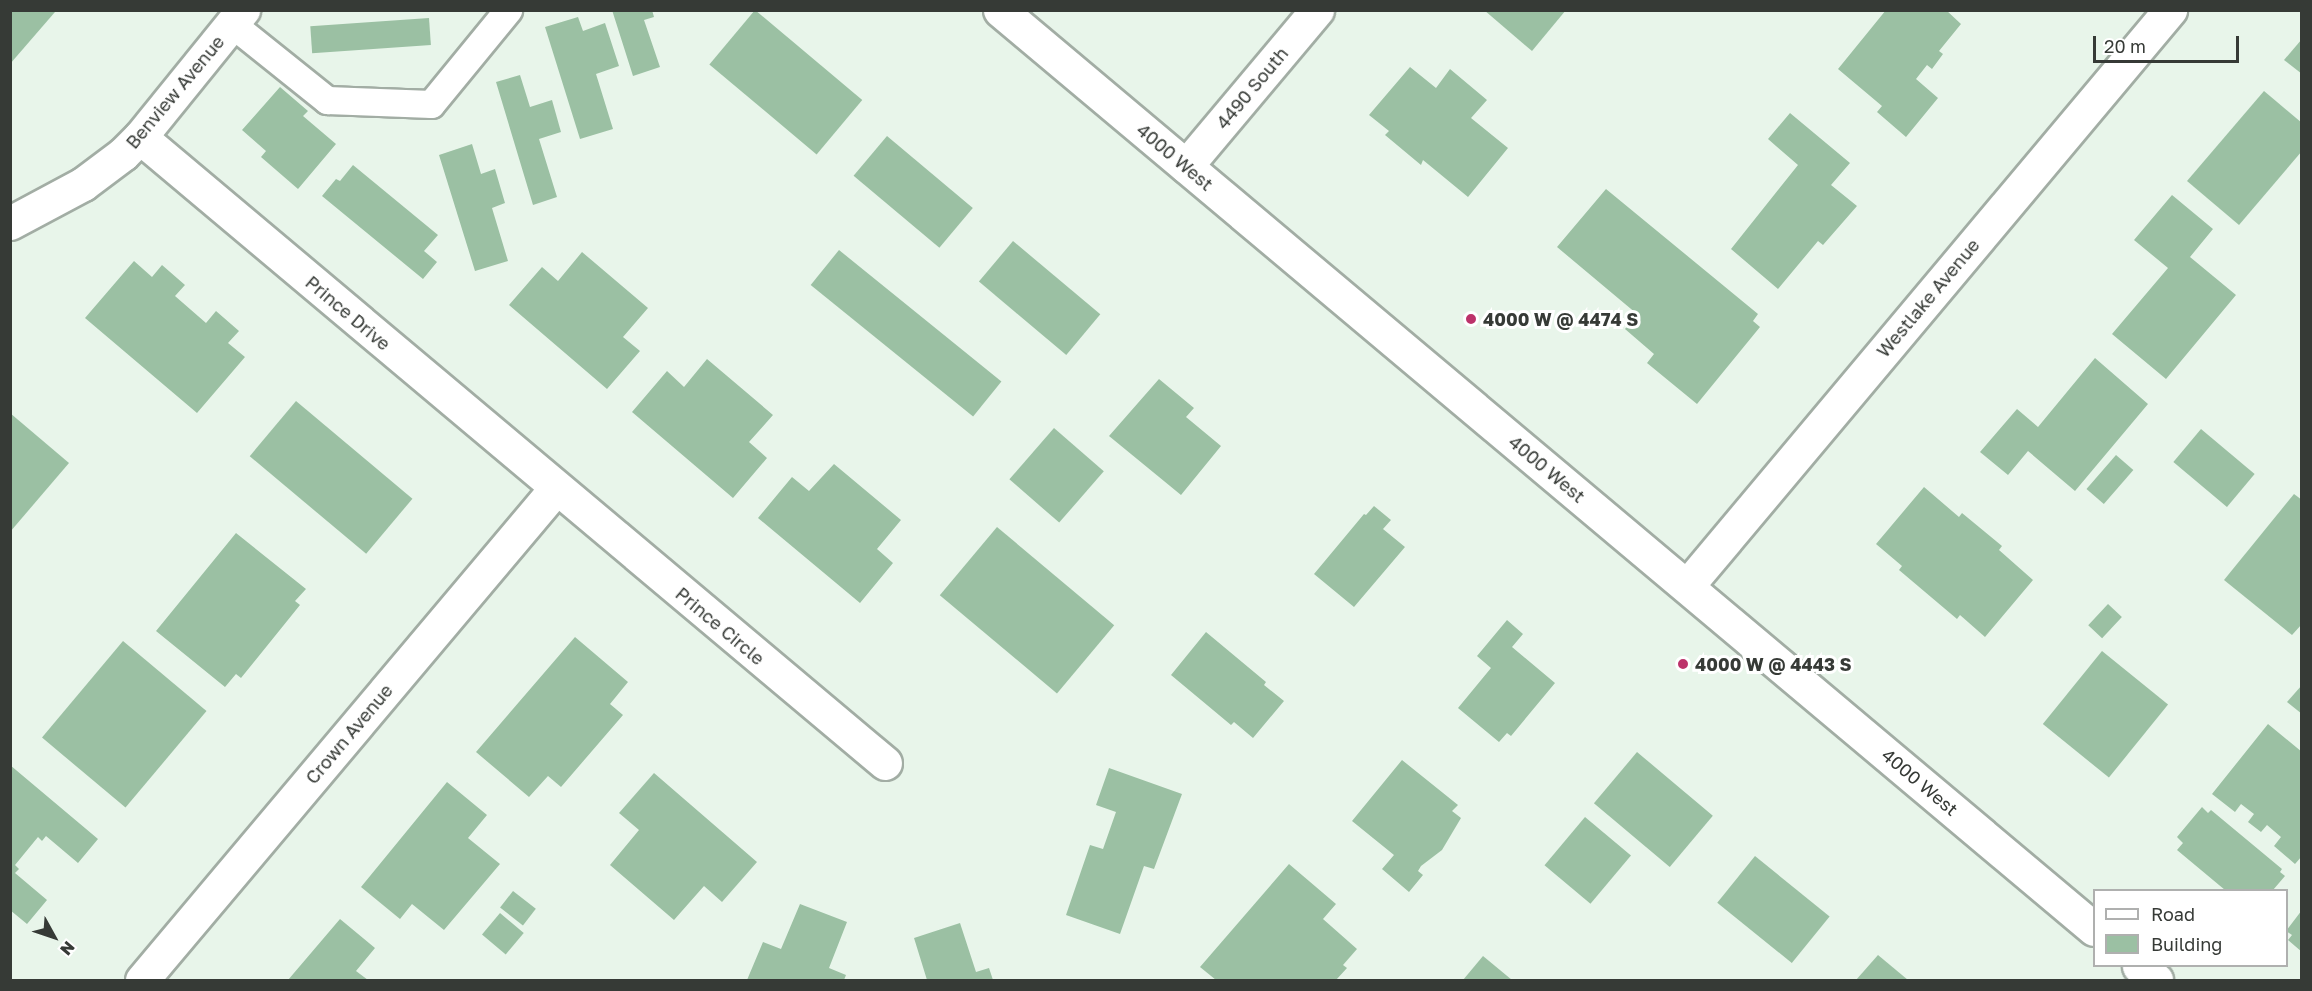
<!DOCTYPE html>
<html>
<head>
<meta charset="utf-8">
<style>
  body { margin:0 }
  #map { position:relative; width:2312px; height:991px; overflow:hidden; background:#e8f5ea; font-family:"Golos Text",sans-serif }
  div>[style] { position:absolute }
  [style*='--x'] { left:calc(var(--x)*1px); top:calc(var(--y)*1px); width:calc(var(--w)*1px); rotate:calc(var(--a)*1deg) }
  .building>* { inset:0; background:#9bc0a3; transform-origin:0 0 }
  .roads { filter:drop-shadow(2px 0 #a2ada4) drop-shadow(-2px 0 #a2ada4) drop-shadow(0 2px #a2ada4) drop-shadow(0 -2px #a2ada4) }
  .lane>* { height:27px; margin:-13.5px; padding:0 13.5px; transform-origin:13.5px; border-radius:13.5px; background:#fff }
  .street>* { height:33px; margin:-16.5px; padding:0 16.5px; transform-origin:16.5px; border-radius:16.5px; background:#fff }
  .secondary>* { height:33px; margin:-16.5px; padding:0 16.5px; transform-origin:16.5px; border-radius:16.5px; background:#fff }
  .dots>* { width:16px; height:16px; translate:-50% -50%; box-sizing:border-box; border:3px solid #fff; border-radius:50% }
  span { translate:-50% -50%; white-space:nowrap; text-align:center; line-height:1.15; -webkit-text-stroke:6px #fff; paint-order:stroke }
  .street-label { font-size:18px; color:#363a36 }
  .poi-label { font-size:18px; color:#363a36; font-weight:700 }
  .left { translate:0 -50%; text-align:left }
  .frame { position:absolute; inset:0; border:12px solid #363a36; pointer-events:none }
  .legend { position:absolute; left:2093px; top:889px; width:195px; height:78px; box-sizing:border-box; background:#fff; border:2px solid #afb0af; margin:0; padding:8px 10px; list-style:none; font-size:18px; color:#363a36 }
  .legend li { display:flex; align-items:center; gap:12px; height:30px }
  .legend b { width:30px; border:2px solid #afb0af }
  .north { position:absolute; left:24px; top:907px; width:60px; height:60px; -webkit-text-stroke:4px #fff; paint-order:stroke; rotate:130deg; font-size:16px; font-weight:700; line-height:24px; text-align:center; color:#363a36 }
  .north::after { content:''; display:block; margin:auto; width:21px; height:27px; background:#363a36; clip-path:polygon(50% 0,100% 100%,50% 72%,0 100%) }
  .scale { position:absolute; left:2093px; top:36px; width:146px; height:27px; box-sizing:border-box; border:3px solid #363a36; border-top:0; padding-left:8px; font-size:18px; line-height:21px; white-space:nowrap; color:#363a36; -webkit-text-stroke:4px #fff; paint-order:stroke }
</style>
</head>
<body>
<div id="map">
  <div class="building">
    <div style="clip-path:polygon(10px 10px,55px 12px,10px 64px)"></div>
    <div style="clip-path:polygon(612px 10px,652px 10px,654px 17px,644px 20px,660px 67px,633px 76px)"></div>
    <div style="left:755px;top:10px;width:140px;height:71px;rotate:40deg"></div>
    <div style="clip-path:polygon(1484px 10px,1566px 10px,1532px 51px)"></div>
    <div style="clip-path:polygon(1886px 10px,1946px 10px,1961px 24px,1939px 51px,1943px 54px,1932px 69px,1927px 65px,1916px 79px,1938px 98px,1906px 137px,1877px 112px,1882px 106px,1838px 69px)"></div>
    <div style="clip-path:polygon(578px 17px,583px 31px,605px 23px,619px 66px,596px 74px,613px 129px,580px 139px,545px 27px)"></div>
    <div style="left:429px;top:18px;width:27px;height:119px;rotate:86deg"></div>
    <div style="clip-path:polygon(2302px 39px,2302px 74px,2284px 60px)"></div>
    <div style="clip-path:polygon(1410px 67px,1436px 88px,1450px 69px,1487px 100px,1471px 118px,1508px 148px,1468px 197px,1423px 160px,1421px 165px,1385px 135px,1389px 131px,1369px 115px)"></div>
    <div style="clip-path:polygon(520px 75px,530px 107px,552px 100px,561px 132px,539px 139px,557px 197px,533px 205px,496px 82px)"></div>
    <div style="clip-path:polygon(280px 87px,308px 111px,303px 116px,336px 144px,298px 189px,261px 157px,266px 151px,242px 130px)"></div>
    <div style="clip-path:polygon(2264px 91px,2302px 123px,2302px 151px,2239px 225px,2187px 181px)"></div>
    <div style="clip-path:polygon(1790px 113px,1850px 163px,1831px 185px,1857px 206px,1823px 245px,1818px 241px,1778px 289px,1731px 249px,1798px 165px,1768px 139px)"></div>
    <div style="left:887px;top:136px;width:112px;height:52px;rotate:40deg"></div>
    <div style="clip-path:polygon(472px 144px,481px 174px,495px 169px,505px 203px,492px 208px,508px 261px,475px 271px,439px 155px)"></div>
    <div style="clip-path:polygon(353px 165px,438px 235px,424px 251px,437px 262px,423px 279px,322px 196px,336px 179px,340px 181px)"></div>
    <div style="clip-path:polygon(1606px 189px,1758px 314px,1753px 321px,1760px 327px,1697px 404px,1647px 363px,1654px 354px,1625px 329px,1637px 314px,1557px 247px)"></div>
    <div style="clip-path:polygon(2172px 195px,2213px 229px,2190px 257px,2236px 295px,2166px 379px,2112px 334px,2168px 268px,2134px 240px)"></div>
    <div style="left:1013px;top:241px;width:114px;height:53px;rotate:40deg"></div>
    <div style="left:839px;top:250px;width:209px;height:45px;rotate:39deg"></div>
    <div style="clip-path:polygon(582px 252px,648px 308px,623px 337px,640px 351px,607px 389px,509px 305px,542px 267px,558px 281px)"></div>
    <div style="clip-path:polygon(134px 261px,152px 277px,162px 265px,185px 285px,175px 296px,206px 323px,216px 311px,239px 331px,228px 343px,245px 357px,197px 413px,85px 318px)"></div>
    <div style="clip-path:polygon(2095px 358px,2148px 404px,2075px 491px,2028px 451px,2008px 475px,1980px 452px,2017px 409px,2038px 427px)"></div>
    <div style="clip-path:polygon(707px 359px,773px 415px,749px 442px,767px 458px,733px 498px,632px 412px,667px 371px,684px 387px)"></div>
    <div style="clip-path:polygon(1159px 379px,1194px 408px,1186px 417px,1221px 446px,1181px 495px,1109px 436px)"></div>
    <div style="left:296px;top:401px;width:152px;height:72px;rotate:40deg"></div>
    <div style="clip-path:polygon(10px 413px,69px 463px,10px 532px)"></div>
    <div style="left:1054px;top:428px;width:66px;height:68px;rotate:41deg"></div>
    <div style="left:2201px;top:429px;width:70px;height:43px;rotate:40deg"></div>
    <div style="left:2116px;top:455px;width:23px;height:45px;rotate:41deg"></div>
    <div style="clip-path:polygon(834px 464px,901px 520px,877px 549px,893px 563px,860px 603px,758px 518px,792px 477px,809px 491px)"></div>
    <div style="clip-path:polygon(1924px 487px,1959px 517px,1962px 513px,2002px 546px,1999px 550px,2033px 580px,1985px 637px,1960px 615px,1957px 619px,1899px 570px,1902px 566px,1876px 544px)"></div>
    <div style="clip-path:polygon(2294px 494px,2302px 500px,2302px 624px,2292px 635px,2224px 580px)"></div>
    <div style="clip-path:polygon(1374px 506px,1391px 520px,1383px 529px,1405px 547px,1354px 607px,1314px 574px,1364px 514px,1366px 515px)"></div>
    <div style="left:997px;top:527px;width:153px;height:89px;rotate:40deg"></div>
    <div style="clip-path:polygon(236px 533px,306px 589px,295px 601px,300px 605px,241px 678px,236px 674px,225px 687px,156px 631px)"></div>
    <div style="left:2108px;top:604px;width:19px;height:29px;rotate:43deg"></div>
    <div style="clip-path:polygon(1507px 620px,1523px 634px,1512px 647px,1555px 683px,1511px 736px,1507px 733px,1499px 742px,1458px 708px,1491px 668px,1477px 656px)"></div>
    <div style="clip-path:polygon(1206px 632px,1266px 682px,1264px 685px,1284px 701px,1253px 738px,1234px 722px,1231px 725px,1171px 675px)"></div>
    <div style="clip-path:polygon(575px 637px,628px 682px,610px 704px,623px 715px,561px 787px,548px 776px,529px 797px,476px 752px)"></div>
    <div style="left:123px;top:641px;width:109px;height:126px;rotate:40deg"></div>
    <div style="left:2102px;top:651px;width:85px;height:94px;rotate:39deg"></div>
    <div style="clip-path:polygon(2302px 685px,2302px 714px,2287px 702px)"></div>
    <div style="clip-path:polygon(2268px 724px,2302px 752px,2302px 856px,2295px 864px,2274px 846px,2281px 837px,2267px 825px,2261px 832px,2248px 822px,2254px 814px,2241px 804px,2235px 812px,2212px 794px)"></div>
    <div style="left:1637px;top:752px;width:99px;height:67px;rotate:40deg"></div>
    <div style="clip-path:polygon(1402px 760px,1458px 805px,1452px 811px,1461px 818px,1442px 850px,1421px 866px,1418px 871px,1423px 875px,1409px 892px,1382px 869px,1394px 855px,1352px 821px)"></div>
    <div style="clip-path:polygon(10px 765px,98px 839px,78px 863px,46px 836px,42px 841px,38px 837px,15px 865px,19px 869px,15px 873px,47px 900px,27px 924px,10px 910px)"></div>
    <div style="clip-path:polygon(1109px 768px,1182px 794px,1154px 869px,1144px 866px,1120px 934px,1066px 915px,1090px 845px,1103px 849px,1116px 812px,1096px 805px)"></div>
    <div style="clip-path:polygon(654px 773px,757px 862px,722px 902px,704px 886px,674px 920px,610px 865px,639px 830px,619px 813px)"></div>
    <div style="clip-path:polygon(447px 782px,487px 815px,468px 838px,500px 864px,444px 930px,412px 904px,400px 919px,361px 887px)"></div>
    <div style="clip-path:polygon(2202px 807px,2208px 813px,2211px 810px,2282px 869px,2280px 872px,2285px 876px,2273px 890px,2225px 890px,2177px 850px,2183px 843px,2177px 837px)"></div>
    <div style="left:1585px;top:817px;width:60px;height:63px;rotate:40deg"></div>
    <div style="left:1755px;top:856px;width:96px;height:60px;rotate:39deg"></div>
    <div style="clip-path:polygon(1289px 864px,1336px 904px,1323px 919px,1357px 949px,1343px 965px,1347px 968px,1336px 980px,1216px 980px,1200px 967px)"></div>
    <div style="left:513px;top:891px;width:29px;height:21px;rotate:38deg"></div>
    <div style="clip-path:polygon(800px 904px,847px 922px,829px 968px,846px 975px,844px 980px,747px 980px,763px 942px,781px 949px)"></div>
    <div style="clip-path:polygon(2302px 910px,2302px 952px,2288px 940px,2292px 935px,2286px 931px)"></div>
    <div style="left:500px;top:913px;width:31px;height:28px;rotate:40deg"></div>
    <div style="clip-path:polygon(340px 919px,375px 948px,356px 971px,368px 980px,288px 980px)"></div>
    <div style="clip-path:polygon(960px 923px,976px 972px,989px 968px,993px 980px,927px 980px,914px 938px)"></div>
    <div style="clip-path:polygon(1878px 955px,1908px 980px,1856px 980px)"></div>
    <div style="clip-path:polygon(1483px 956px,1512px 980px,1463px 980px)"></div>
  </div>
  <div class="roads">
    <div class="lane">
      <div style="--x:232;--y:24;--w:122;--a:38.7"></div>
      <div style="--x:327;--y:100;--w:104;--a:2.2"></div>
      <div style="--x:431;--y:104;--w:122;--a:-50.7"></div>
    </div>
    <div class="street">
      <div style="--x:140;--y:137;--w:973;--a:40.04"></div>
      <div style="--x:1186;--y:166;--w:204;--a:-50"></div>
      <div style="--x:10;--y:223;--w:83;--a:-28.1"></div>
      <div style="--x:83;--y:184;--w:50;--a:-36.9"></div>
      <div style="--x:123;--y:154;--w:24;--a:-45"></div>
      <div style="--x:140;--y:137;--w:164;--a:-51"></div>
      <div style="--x:1687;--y:586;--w:752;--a:-50.02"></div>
      <div style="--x:142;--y:980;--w:643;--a:-49.92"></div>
    </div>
    <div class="secondary">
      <div style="--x:1000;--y:10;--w:1429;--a:40.03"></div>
      <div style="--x:2139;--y:966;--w:22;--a:39"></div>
    </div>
  </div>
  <div class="dots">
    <div style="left:1471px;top:319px;background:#bc326a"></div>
    <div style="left:1683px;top:664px;background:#bc326a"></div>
  </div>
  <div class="street-label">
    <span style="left:1252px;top:88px;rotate:-50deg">4490 South</span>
    <span style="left:175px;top:92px;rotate:-50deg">Benview Avenue</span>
    <span style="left:1175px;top:157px;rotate:40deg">4000 West</span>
    <span style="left:1928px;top:298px;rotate:-50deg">Westlake Avenue</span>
    <span style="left:348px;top:313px;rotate:40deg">Prince Drive</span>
    <span style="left:1547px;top:469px;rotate:40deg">4000 West</span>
    <span style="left:720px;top:626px;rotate:40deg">Prince Circle</span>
    <span style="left:349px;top:734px;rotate:-50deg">Crown Avenue</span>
    <span style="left:1920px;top:782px;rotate:40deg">4000 West</span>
  </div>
  <div class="poi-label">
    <span class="left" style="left:1483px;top:319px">4000 W @ 4474 S</span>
    <span class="left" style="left:1695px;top:664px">4000 W @ 4443 S</span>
  </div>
  <div class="frame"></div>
  <ul class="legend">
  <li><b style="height:8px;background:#fff"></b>Road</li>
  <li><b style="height:16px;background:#9bc0a3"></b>Building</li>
  </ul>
  <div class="north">N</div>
  <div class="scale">20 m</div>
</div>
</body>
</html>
